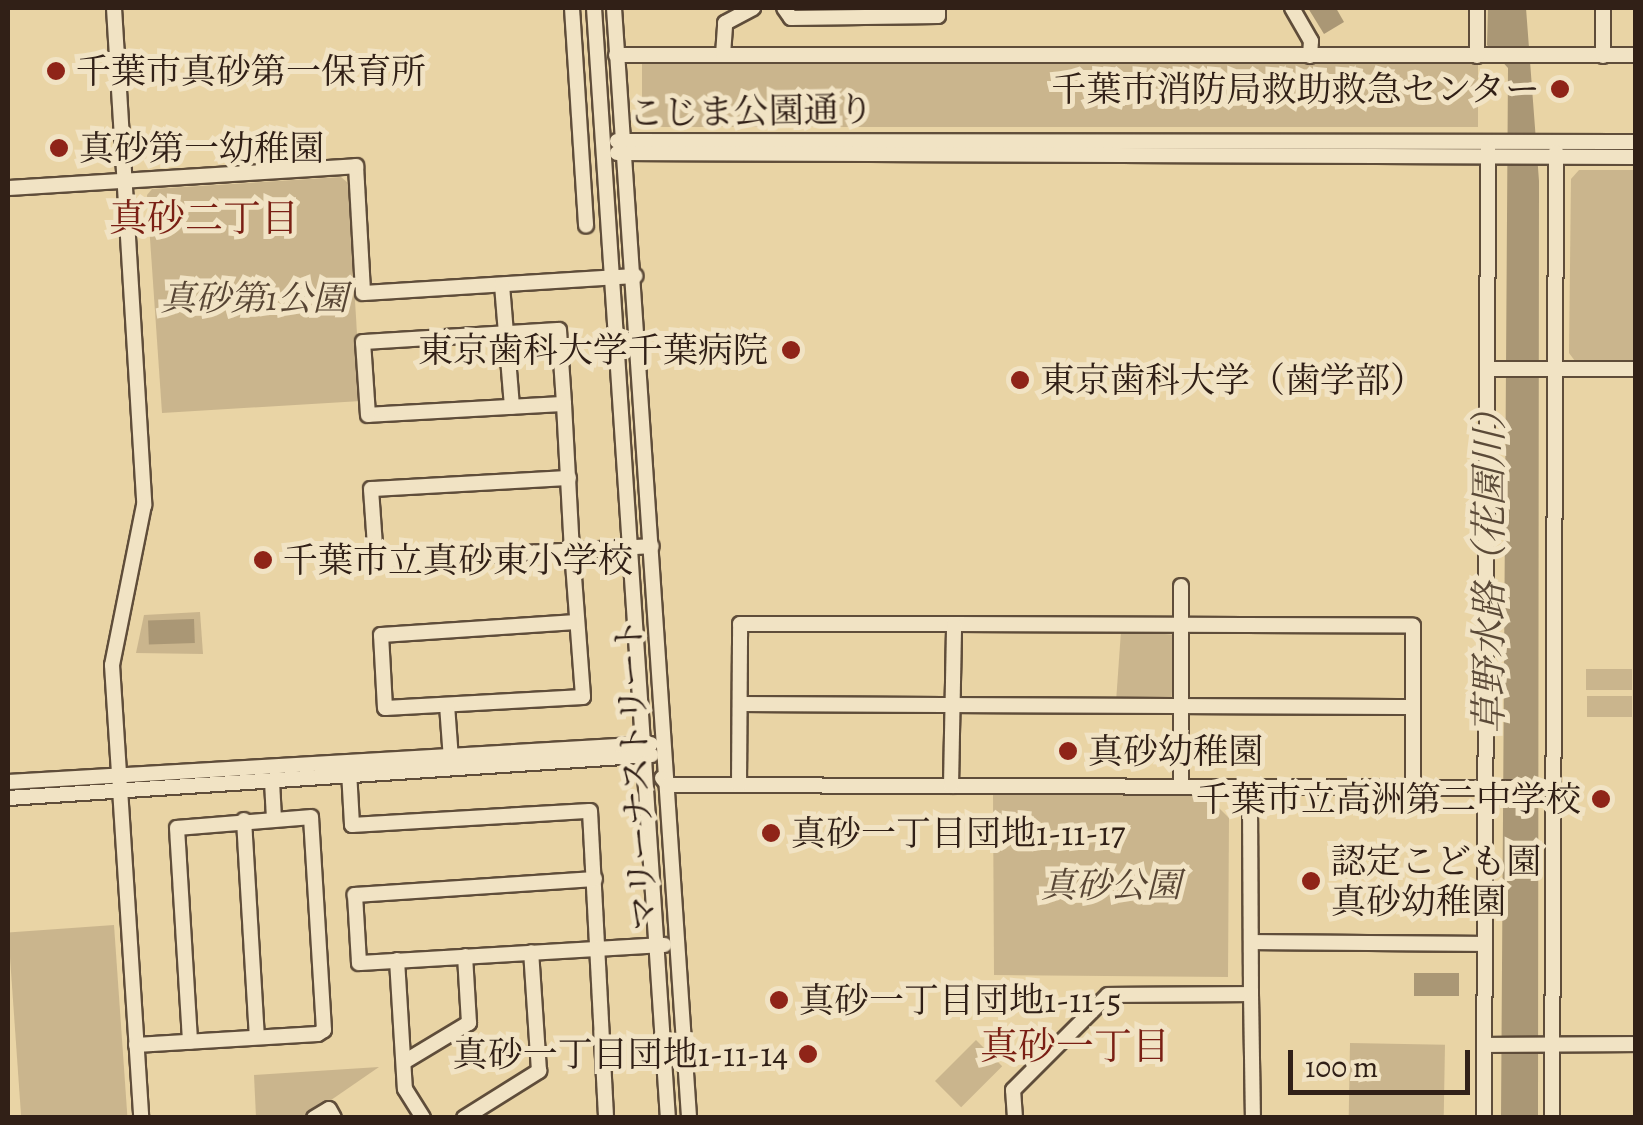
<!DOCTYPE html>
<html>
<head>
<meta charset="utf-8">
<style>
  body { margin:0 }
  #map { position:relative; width:1643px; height:1125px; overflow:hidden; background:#e9d4a5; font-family:Alegreya,"Noto Serif JP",serif }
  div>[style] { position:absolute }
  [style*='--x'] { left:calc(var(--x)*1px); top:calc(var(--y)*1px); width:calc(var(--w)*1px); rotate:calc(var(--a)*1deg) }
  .green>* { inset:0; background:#cab58d; transform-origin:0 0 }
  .water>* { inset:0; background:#aa9775; transform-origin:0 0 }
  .roads { filter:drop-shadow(2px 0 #5f4d3a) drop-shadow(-2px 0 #5f4d3a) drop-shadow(0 2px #5f4d3a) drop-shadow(0 -2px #5f4d3a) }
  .minor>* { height:14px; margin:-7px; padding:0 7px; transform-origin:7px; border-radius:7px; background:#f1e3c4 }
  .dots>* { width:28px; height:28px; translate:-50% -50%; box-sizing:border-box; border:5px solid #f1e3c4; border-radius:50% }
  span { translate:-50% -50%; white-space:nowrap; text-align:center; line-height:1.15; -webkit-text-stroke:10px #f1e3c4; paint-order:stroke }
  .poi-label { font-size:35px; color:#312017 }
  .left { translate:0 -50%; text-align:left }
  .right { translate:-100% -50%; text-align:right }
  .street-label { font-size:35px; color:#312017 }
  .park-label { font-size:35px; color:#574534; font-style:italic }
  .neighbourhood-label { font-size:38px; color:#7a1f14 }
  .water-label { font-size:38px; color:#5b4a38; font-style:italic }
  .frame { position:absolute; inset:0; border:10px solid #312017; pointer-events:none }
  .scale { position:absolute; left:1288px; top:1050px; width:182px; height:45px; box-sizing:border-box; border:5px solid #312017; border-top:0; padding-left:12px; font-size:30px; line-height:35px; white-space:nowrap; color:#312017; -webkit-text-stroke:8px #f1e3c4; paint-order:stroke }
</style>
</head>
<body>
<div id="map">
  <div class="green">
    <div style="left:642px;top:64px;width:836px;height:63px"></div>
    <div style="clip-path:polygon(1579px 170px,1635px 170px,1635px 361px,1575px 361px,1569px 353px,1571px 179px)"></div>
    <div style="clip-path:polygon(341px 177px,348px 183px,361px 401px,162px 413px,147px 195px,152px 189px)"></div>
    <div style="clip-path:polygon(200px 612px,203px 654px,136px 653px,144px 615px)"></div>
    <div style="left:1121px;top:631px;width:55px;height:67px;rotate:4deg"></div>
    <div style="left:1586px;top:669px;width:46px;height:21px"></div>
    <div style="left:1587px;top:696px;width:45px;height:21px"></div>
    <div style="clip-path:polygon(993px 794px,1206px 795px,1229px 818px,1228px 977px,994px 975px)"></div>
    <div style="left:114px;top:925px;width:192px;height:106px;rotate:86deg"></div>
    <div style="left:976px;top:1040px;width:37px;height:58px;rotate:45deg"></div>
    <div style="left:1350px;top:1043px;width:95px;height:74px;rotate:1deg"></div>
    <div style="clip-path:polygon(379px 1067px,305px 1118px,256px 1117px,254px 1075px)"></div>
  </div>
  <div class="water">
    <div style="clip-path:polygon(1308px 8px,1336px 8px,1344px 22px,1324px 34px)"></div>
    <div style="clip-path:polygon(1488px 8px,1526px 8px,1539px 181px,1538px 1118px,1501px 1117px,1508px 68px,1487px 45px)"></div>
    <div style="left:194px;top:619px;width:24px;height:46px;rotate:88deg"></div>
    <div style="left:1414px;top:973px;width:45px;height:23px"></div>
  </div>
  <div class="roads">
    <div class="minor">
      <div style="--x:114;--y:8;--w:498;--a:86.5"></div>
      <div style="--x:144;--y:505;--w:163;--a:101.3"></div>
      <div style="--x:112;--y:665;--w:454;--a:86.3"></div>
      <div style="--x:572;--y:8;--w:218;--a:86.3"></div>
      <div style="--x:594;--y:8;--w:1112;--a:86.19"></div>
      <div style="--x:614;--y:8;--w:1113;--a:86.13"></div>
      <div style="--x:784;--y:8;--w:12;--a:55"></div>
      <div style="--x:791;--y:18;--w:147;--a:-0.8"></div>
      <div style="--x:938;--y:16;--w:8;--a:-90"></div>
      <div style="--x:1292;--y:8;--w:38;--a:60"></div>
      <div style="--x:1311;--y:41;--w:15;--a:94"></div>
      <div style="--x:616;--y:55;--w:1020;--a:0"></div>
      <div style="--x:723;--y:55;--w:32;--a:-86"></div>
      <div style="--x:725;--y:23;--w:32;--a:-28"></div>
      <div style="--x:1477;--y:56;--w:48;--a:-90"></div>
      <div style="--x:1603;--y:56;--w:48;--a:-90"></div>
      <div style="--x:617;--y:141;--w:1019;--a:0.06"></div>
      <div style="--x:617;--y:153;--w:1019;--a:0.22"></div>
      <div style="--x:8;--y:188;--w:349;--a:-3.6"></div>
      <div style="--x:356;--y:166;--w:127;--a:86.8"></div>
      <div style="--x:363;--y:293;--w:273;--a:-3.6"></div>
      <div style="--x:502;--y:285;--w:122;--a:85.3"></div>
      <div style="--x:1487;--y:369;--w:149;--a:0"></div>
      <div style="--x:564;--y:404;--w:196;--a:176.8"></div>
      <div style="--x:368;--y:415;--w:73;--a:-93.9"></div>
      <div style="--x:363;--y:342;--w:196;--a:-3.5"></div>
      <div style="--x:559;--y:330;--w:74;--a:86.1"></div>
      <div style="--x:564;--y:404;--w:146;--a:86.9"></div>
      <div style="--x:572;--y:550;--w:147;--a:85.7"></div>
      <div style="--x:583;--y:697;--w:198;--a:176.8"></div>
      <div style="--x:385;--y:708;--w:73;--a:-93.1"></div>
      <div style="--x:381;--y:635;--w:196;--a:-3.8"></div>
      <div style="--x:569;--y:478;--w:198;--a:176.8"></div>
      <div style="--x:371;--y:489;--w:72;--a:86"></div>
      <div style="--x:376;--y:561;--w:276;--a:-3.1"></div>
      <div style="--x:740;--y:704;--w:673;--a:0.26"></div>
      <div style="--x:447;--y:705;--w:54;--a:85.8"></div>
      <div style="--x:349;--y:771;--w:54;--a:86.8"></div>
      <div style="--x:352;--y:825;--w:238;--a:-3.4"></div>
      <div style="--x:590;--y:811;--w:307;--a:87"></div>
      <div style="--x:662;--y:778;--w:9;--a:49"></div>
      <div style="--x:668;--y:785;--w:885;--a:0.19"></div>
      <div style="--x:272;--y:781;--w:38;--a:87"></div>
      <div style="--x:8;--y:782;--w:644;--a:-3.38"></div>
      <div style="--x:739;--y:785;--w:161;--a:-89.6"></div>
      <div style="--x:740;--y:624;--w:214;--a:0"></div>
      <div style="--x:954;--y:624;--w:459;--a:0.2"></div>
      <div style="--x:1413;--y:626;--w:162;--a:90"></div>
      <div style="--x:951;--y:786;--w:162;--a:-88.9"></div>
      <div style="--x:1181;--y:787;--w:201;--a:-90"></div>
      <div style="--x:8;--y:798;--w:645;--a:-3.82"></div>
      <div style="--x:244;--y:820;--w:217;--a:86.6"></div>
      <div style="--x:595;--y:879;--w:241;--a:176.2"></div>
      <div style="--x:355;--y:895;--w:68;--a:86.6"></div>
      <div style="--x:359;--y:963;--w:306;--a:-3.4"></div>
      <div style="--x:1252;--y:942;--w:233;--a:0.5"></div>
      <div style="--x:397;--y:960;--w:129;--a:86.5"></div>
      <div style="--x:405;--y:1089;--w:34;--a:58"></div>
      <div style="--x:1251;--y:994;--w:124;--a:89.1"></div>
      <div style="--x:136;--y:1045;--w:182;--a:-3.5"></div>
      <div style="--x:318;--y:1034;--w:7;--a:-34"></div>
      <div style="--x:324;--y:1030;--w:213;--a:-93.5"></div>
      <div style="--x:311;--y:817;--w:134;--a:175.3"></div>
      <div style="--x:177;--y:828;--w:214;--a:86.5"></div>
      <div style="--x:1485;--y:1045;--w:151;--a:-0.4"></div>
      <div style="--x:404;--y:1062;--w:76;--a:-31"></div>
      <div style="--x:469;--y:1023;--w:67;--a:-93.4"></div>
      <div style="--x:314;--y:1118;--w:17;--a:-31"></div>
      <div style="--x:329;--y:1109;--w:10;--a:61"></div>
      <div style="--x:464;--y:1118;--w:89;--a:-32.1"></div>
      <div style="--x:539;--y:1071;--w:119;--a:-93.8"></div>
      <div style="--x:1015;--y:1118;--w:28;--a:-94"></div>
      <div style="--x:1013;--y:1090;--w:134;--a:-45"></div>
      <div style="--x:1108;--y:995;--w:143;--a:-0.4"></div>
      <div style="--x:1251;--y:994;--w:207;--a:-90.3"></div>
      <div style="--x:1484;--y:1118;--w:970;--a:-89.76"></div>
      <div style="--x:1552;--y:1118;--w:966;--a:-89.76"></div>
    </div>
  </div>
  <div class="dots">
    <div style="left:56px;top:71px;background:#8f2418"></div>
    <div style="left:1560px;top:89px;background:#8f2418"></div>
    <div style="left:59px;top:148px;background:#8f2418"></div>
    <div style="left:791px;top:350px;background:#8f2418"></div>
    <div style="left:1020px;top:380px;background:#8f2418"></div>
    <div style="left:263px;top:560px;background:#8f2418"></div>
    <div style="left:1068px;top:751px;background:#8f2418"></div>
    <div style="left:1601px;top:799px;background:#8f2418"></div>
    <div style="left:771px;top:833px;background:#8f2418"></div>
    <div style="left:1311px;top:881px;background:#8f2418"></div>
    <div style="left:779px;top:1000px;background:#8f2418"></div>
    <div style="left:808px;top:1054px;background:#8f2418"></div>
  </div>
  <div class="poi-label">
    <span class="left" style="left:76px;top:71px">千葉市真砂第一保育所</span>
    <span class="right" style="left:1540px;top:89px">千葉市消防局救助救急センター</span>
    <span class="left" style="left:79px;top:148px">真砂第一幼稚園</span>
    <span class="right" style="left:768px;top:350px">東京歯科大学千葉病院</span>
    <span class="left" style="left:1040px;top:380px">東京歯科大学（歯学部）</span>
    <span class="left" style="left:283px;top:560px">千葉市立真砂東小学校</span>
    <span class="left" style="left:1088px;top:751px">真砂幼稚園</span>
    <span class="right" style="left:1581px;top:799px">千葉市立高洲第二中学校</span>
    <span class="left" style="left:791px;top:833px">真砂一丁目団地1-11-17</span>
    <span class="left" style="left:1331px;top:881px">認定こども園<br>真砂幼稚園</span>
    <span class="left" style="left:799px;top:1000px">真砂一丁目団地1-11-5</span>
    <span class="right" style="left:788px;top:1054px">真砂一丁目団地1-11-14</span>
  </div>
  <div class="street-label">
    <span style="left:751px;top:111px;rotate:-1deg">こじま公園通り</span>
    <span style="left:636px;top:774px;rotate:-93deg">マリーナストリート</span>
  </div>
  <div class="park-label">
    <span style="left:254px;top:298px">真砂第1公園</span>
    <span style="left:1111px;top:885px">真砂公園</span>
  </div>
  <div class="neighbourhood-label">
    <span style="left:204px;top:219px">真砂二丁目</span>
    <span style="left:1075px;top:1047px">真砂一丁目</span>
  </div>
  <div class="water-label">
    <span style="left:1490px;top:563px;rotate:-90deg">草野水路（花園川）</span>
  </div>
  <div class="frame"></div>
  <div class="scale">100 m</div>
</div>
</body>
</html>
